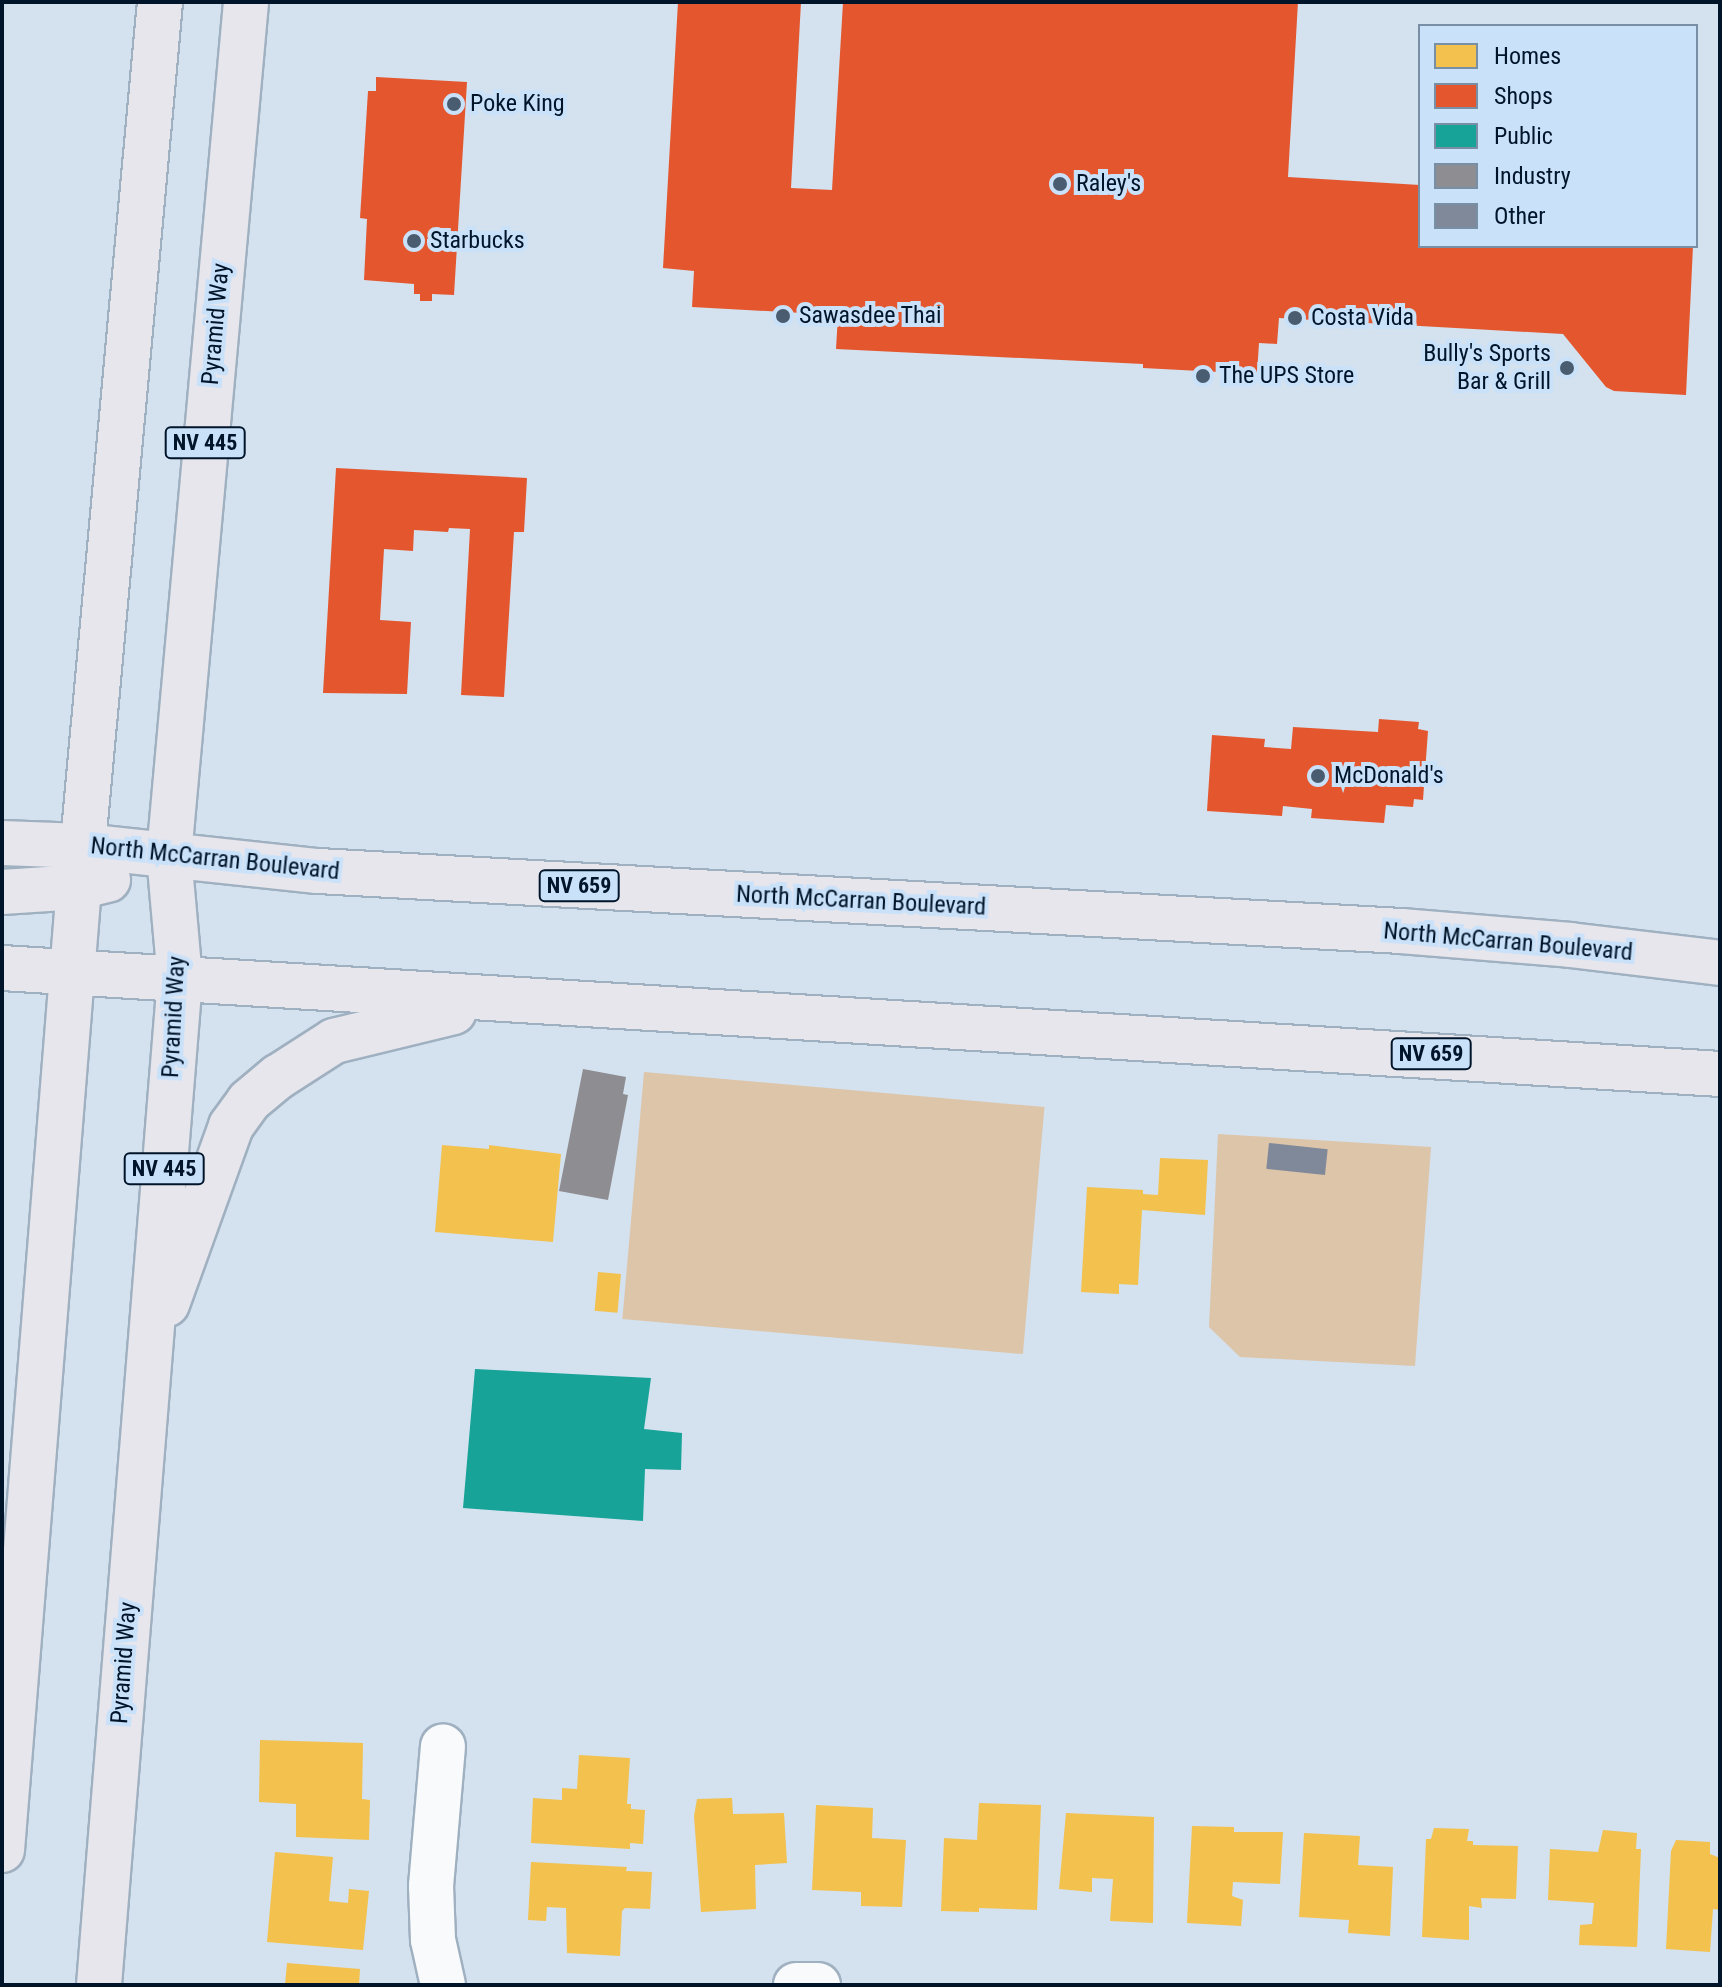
<!DOCTYPE html>
<html>
<head>
<meta charset="utf-8">
<style>
  body { margin:0 }
  #map { position:relative; width:1722px; height:1987px; overflow:hidden; background:#d4e1ee; font-family:"Roboto Condensed",sans-serif }
  div>[style] { position:absolute }
  [style*='--x'] { left:calc(var(--x)*1px); top:calc(var(--y)*1px); width:calc(var(--w)*1px); rotate:calc(var(--a)*1deg) }
  .green>* { inset:0; background:#ddc5a9; transform-origin:0 0 }
  .homes>* { inset:0; background:#f2c14e; transform-origin:0 0 }
  .shops>* { inset:0; background:#e4572e }
  .public>* { inset:0; background:#17a398 }
  .industry>* { inset:0; background:#8d8d92 }
  .building>* { inset:0; background:#80899a; transform-origin:0 0 }
  .roads { filter:drop-shadow(2px 0 #9fb0c0) drop-shadow(-2px 0 #9fb0c0) drop-shadow(0 2px #9fb0c0) drop-shadow(0 -2px #9fb0c0) }
  .minor>* { height:44px; margin:-22px; padding:0 22px; transform-origin:22px; border-radius:22px; background:#f9fafc }
  .primary>* { height:44px; margin:-22px; padding:0 22px; transform-origin:22px; border-radius:22px; background:#e7e6ed }
  .dots>* { width:22px; height:22px; translate:-50% -50%; box-sizing:border-box; border:4px solid #c9e1f9; border-radius:50% }
  span { translate:-50% -50%; white-space:nowrap; text-align:center; line-height:1.15; -webkit-text-stroke:8px #c9e1f9; paint-order:stroke }
  .shield-label span { padding:2px 6px; background:#c9e1f9; border:2px solid; border-radius:6px; -webkit-text-stroke-width:0 }
  .shield-label { font-size:22px; color:#00152a; font-weight:700 }
  .poi-label { font-size:24px; color:#00152a }
  .left { translate:0 -50%; text-align:left }
  .right { translate:-100% -50%; text-align:right }
  .street-label { font-size:24px; color:#00152a }
  .frame { position:absolute; inset:0; border:4px solid #00152a; pointer-events:none }
  .legend { position:absolute; left:1418px; top:24px; width:280px; height:224px; box-sizing:border-box; background:#c9e1f9; border:2px solid #798fa6; margin:0; padding:10px 14px; list-style:none; font-size:24px; color:#00152a }
  .legend li { display:flex; align-items:center; gap:16px; height:40px }
  .legend b { width:40px; border:2px solid #798fa6 }
</style>
</head>
<body>
<div id="map">
  <div class="green">
    <div style="left:644px;top:1072px;width:402px;height:248px;rotate:5deg"></div>
    <div style="clip-path:polygon(1218px 1134px,1431px 1147px,1415px 1366px,1240px 1357px,1209px 1327px)"></div>
  </div>
  <div class="homes">
    <div style="clip-path:polygon(442px 1145px,489px 1149px,489px 1145px,561px 1154px,553px 1242px,435px 1232px)"></div>
    <div style="clip-path:polygon(1160px 1158px,1208px 1160px,1205px 1215px,1142px 1210px,1138px 1285px,1119px 1284px,1119px 1294px,1081px 1292px,1087px 1187px,1143px 1190px,1143px 1194px,1158px 1195px)"></div>
    <div style="left:598px;top:1272px;width:23px;height:39px;rotate:5deg"></div>
    <div style="clip-path:polygon(260px 1740px,363px 1743px,362px 1799px,370px 1800px,369px 1840px,296px 1837px,296px 1804px,259px 1802px)"></div>
    <div style="clip-path:polygon(579px 1755px,630px 1758px,627px 1804px,631px 1804px,631px 1809px,645px 1810px,643px 1844px,630px 1843px,630px 1849px,531px 1843px,533px 1798px,562px 1800px,562px 1788px,577px 1789px)"></div>
    <div style="clip-path:polygon(732px 1798px,733px 1814px,784px 1813px,787px 1863px,755px 1865px,756px 1909px,701px 1912px,694px 1816px,697px 1799px)"></div>
    <div style="clip-path:polygon(979px 1803px,1041px 1805px,1037px 1910px,979px 1908px,979px 1912px,941px 1911px,944px 1838px,977px 1840px)"></div>
    <div style="clip-path:polygon(816px 1805px,873px 1808px,872px 1838px,906px 1840px,902px 1907px,861px 1906px,861px 1892px,812px 1890px)"></div>
    <div style="clip-path:polygon(1066px 1813px,1154px 1817px,1153px 1923px,1110px 1921px,1113px 1879px,1092px 1878px,1092px 1892px,1059px 1889px)"></div>
    <div style="clip-path:polygon(1192px 1826px,1234px 1827px,1234px 1832px,1283px 1832px,1280px 1884px,1233px 1882px,1232px 1896px,1243px 1900px,1241px 1926px,1187px 1923px)"></div>
    <div style="clip-path:polygon(1434px 1828px,1469px 1829px,1467px 1841px,1473px 1841px,1473px 1845px,1518px 1846px,1516px 1899px,1481px 1898px,1482px 1908px,1469px 1906px,1469px 1940px,1422px 1937px,1426px 1839px,1431px 1839px)"></div>
    <div style="clip-path:polygon(1603px 1830px,1637px 1833px,1636px 1849px,1641px 1849px,1637px 1947px,1579px 1945px,1580px 1925px,1592px 1924px,1594px 1903px,1548px 1900px,1550px 1849px,1598px 1852px)"></div>
    <div style="clip-path:polygon(1304px 1833px,1360px 1836px,1358px 1865px,1393px 1867px,1390px 1936px,1348px 1933px,1349px 1920px,1299px 1917px)"></div>
    <div style="clip-path:polygon(1676px 1840px,1710px 1842px,1710px 1854px,1720px 1858px,1720px 1910px,1713px 1909px,1710px 1952px,1666px 1949px,1671px 1851px)"></div>
    <div style="clip-path:polygon(275px 1852px,333px 1857px,329px 1901px,348px 1903px,349px 1889px,369px 1891px,363px 1950px,267px 1942px)"></div>
    <div style="clip-path:polygon(531px 1862px,627px 1867px,626px 1871px,652px 1872px,650px 1909px,625px 1908px,622px 1911px,620px 1956px,567px 1953px,566px 1908px,547px 1907px,546px 1921px,528px 1920px)"></div>
    <div style="clip-path:polygon(287px 1963px,360px 1969px,359px 1985px,285px 1985px)"></div>
  </div>
  <div class="shops">
    <div style="clip-path:polygon(678px 2px,801px 2px,791px 188px,832px 190px,843px 2px,1298px 2px,1288px 177px,1420px 185px,1420px 246px,1693px 246px,1686px 395px,1614px 391px,1606px 387px,1563px 334px,1279px 318px,1277px 344px,1259px 343px,1257px 374px,1143px 368px,1143px 364px,836px 349px,838px 315px,692px 307px,694px 271px,663px 268px)"></div>
    <div style="clip-path:polygon(376px 77px,467px 82px,454px 295px,432px 294px,432px 301px,420px 301px,420px 294px,414px 294px,414px 284px,364px 280px,367px 219px,360px 218px,368px 91px,376px 91px)"></div>
    <div style="clip-path:polygon(336px 468px,527px 478px,524px 532px,514px 532px,504px 697px,461px 695px,470px 529px,449px 528px,448px 532px,414px 530px,413px 551px,384px 549px,380px 620px,411px 622px,407px 694px,323px 693px)"></div>
    <div style="clip-path:polygon(1379px 719px,1419px 722px,1418px 729px,1428px 731px,1423px 800px,1414px 799px,1413px 807px,1386px 805px,1384px 823px,1311px 818px,1312px 809px,1283px 806px,1282px 816px,1207px 811px,1212px 735px,1265px 739px,1264px 747px,1291px 749px,1293px 727px,1378px 732px)"></div>
  </div>
  <div class="public">
    <div style="clip-path:polygon(475px 1369px,651px 1378px,644px 1429px,682px 1433px,681px 1470px,645px 1469px,643px 1521px,463px 1508px)"></div>
  </div>
  <div class="industry">
    <div style="clip-path:polygon(583px 1069px,626px 1077px,623px 1094px,628px 1095px,608px 1200px,559px 1191px)"></div>
  </div>
  <div class="building">
    <div style="left:1269px;top:1143px;width:59px;height:26px;rotate:6deg"></div>
  </div>
  <div class="roads">
    <div class="minor">
      <div style="--x:443;--y:1985;--w:46;--a:-102.5"></div>
      <div style="--x:433;--y:1940;--w:54;--a:-92.1"></div>
      <div style="--x:431;--y:1886;--w:140;--a:-85.1"></div>
      <div style="--x:796;--y:1985;--w:22;--a:0"></div>
    </div>
    <div class="primary">
      <div style="--x:2;--y:843;--w:81;--a:2.1"></div>
      <div style="--x:83;--y:846;--w:236;--a:6.1"></div>
      <div style="--x:318;--y:871;--w:1085;--a:3.17"></div>
      <div style="--x:1401;--y:931;--w:170;--a:4.7"></div>
      <div style="--x:1570;--y:945;--w:151;--a:6.8"></div>
      <div style="--x:2;--y:892;--w:77;--a:-3.7"></div>
      <div style="--x:79;--y:887;--w:30;--a:-14"></div>
      <div style="--x:2;--y:968;--w:1721;--a:3.53"></div>
      <div style="--x:167;--y:1304;--w:189;--a:-70.2"></div>
      <div style="--x:231;--y:1126;--w:31;--a:-54"></div>
      <div style="--x:249;--y:1101;--w:38;--a:-40"></div>
      <div style="--x:278;--y:1077;--w:67;--a:-32.7"></div>
      <div style="--x:334;--y:1041;--w:123;--a:-13.6"></div>
      <div style="--x:2;--y:1850;--w:966;--a:-85.43"></div>
      <div style="--x:79;--y:887;--w:889;--a:-84.77"></div>
      <div style="--x:99;--y:1985;--w:1009;--a:-85.4"></div>
      <div style="--x:180;--y:979;--w:124;--a:-95.1"></div>
      <div style="--x:169;--y:855;--w:856;--a:-84.84"></div>
    </div>
  </div>
  <div class="dots">
    <div style="left:454px;top:104px;background:#4a5c6f"></div>
    <div style="left:1060px;top:184px;background:#4a5c6f"></div>
    <div style="left:414px;top:241px;background:#4a5c6f"></div>
    <div style="left:783px;top:316px;background:#4a5c6f"></div>
    <div style="left:1295px;top:318px;background:#4a5c6f"></div>
    <div style="left:1567px;top:368px;background:#4a5c6f"></div>
    <div style="left:1203px;top:376px;background:#4a5c6f"></div>
    <div style="left:1318px;top:776px;background:#4a5c6f"></div>
  </div>
  <div class="shield-label">
    <span style="left:205px;top:443px">NV 445</span>
    <span style="left:579px;top:886px">NV 659</span>
    <span style="left:1431px;top:1054px">NV 659</span>
    <span style="left:164px;top:1169px">NV 445</span>
  </div>
  <div class="poi-label">
    <span class="left" style="left:470px;top:104px">Poke King</span>
    <span class="left" style="left:1076px;top:184px">Raley's</span>
    <span class="left" style="left:430px;top:241px">Starbucks</span>
    <span class="left" style="left:799px;top:316px">Sawasdee Thai</span>
    <span class="left" style="left:1311px;top:318px">Costa Vida</span>
    <span class="right" style="left:1551px;top:368px">Bully's Sports<br>Bar &amp; Grill</span>
    <span class="left" style="left:1219px;top:376px">The UPS Store</span>
    <span class="left" style="left:1334px;top:776px">McDonald's</span>
  </div>
  <div class="street-label">
    <span style="left:216px;top:324px;rotate:-85deg">Pyramid Way</span>
    <span style="left:215px;top:859px;rotate:6deg">North McCarran Boulevard</span>
    <span style="left:861px;top:901px;rotate:3deg">North McCarran Boulevard</span>
    <span style="left:1508px;top:942px;rotate:5deg">North McCarran Boulevard</span>
    <span style="left:174px;top:1017px;rotate:-87deg">Pyramid Way</span>
    <span style="left:124px;top:1663px;rotate:-86deg">Pyramid Way</span>
  </div>
  <div class="frame"></div>
  <ul class="legend">
  <li><b style="height:22px;background:#f2c14e"></b>Homes</li>
  <li><b style="height:22px;background:#e4572e"></b>Shops</li>
  <li><b style="height:22px;background:#17a398"></b>Public</li>
  <li><b style="height:22px;background:#8d8d92"></b>Industry</li>
  <li><b style="height:22px;background:#80899a"></b>Other</li>
  </ul>
</div>
</body>
</html>
